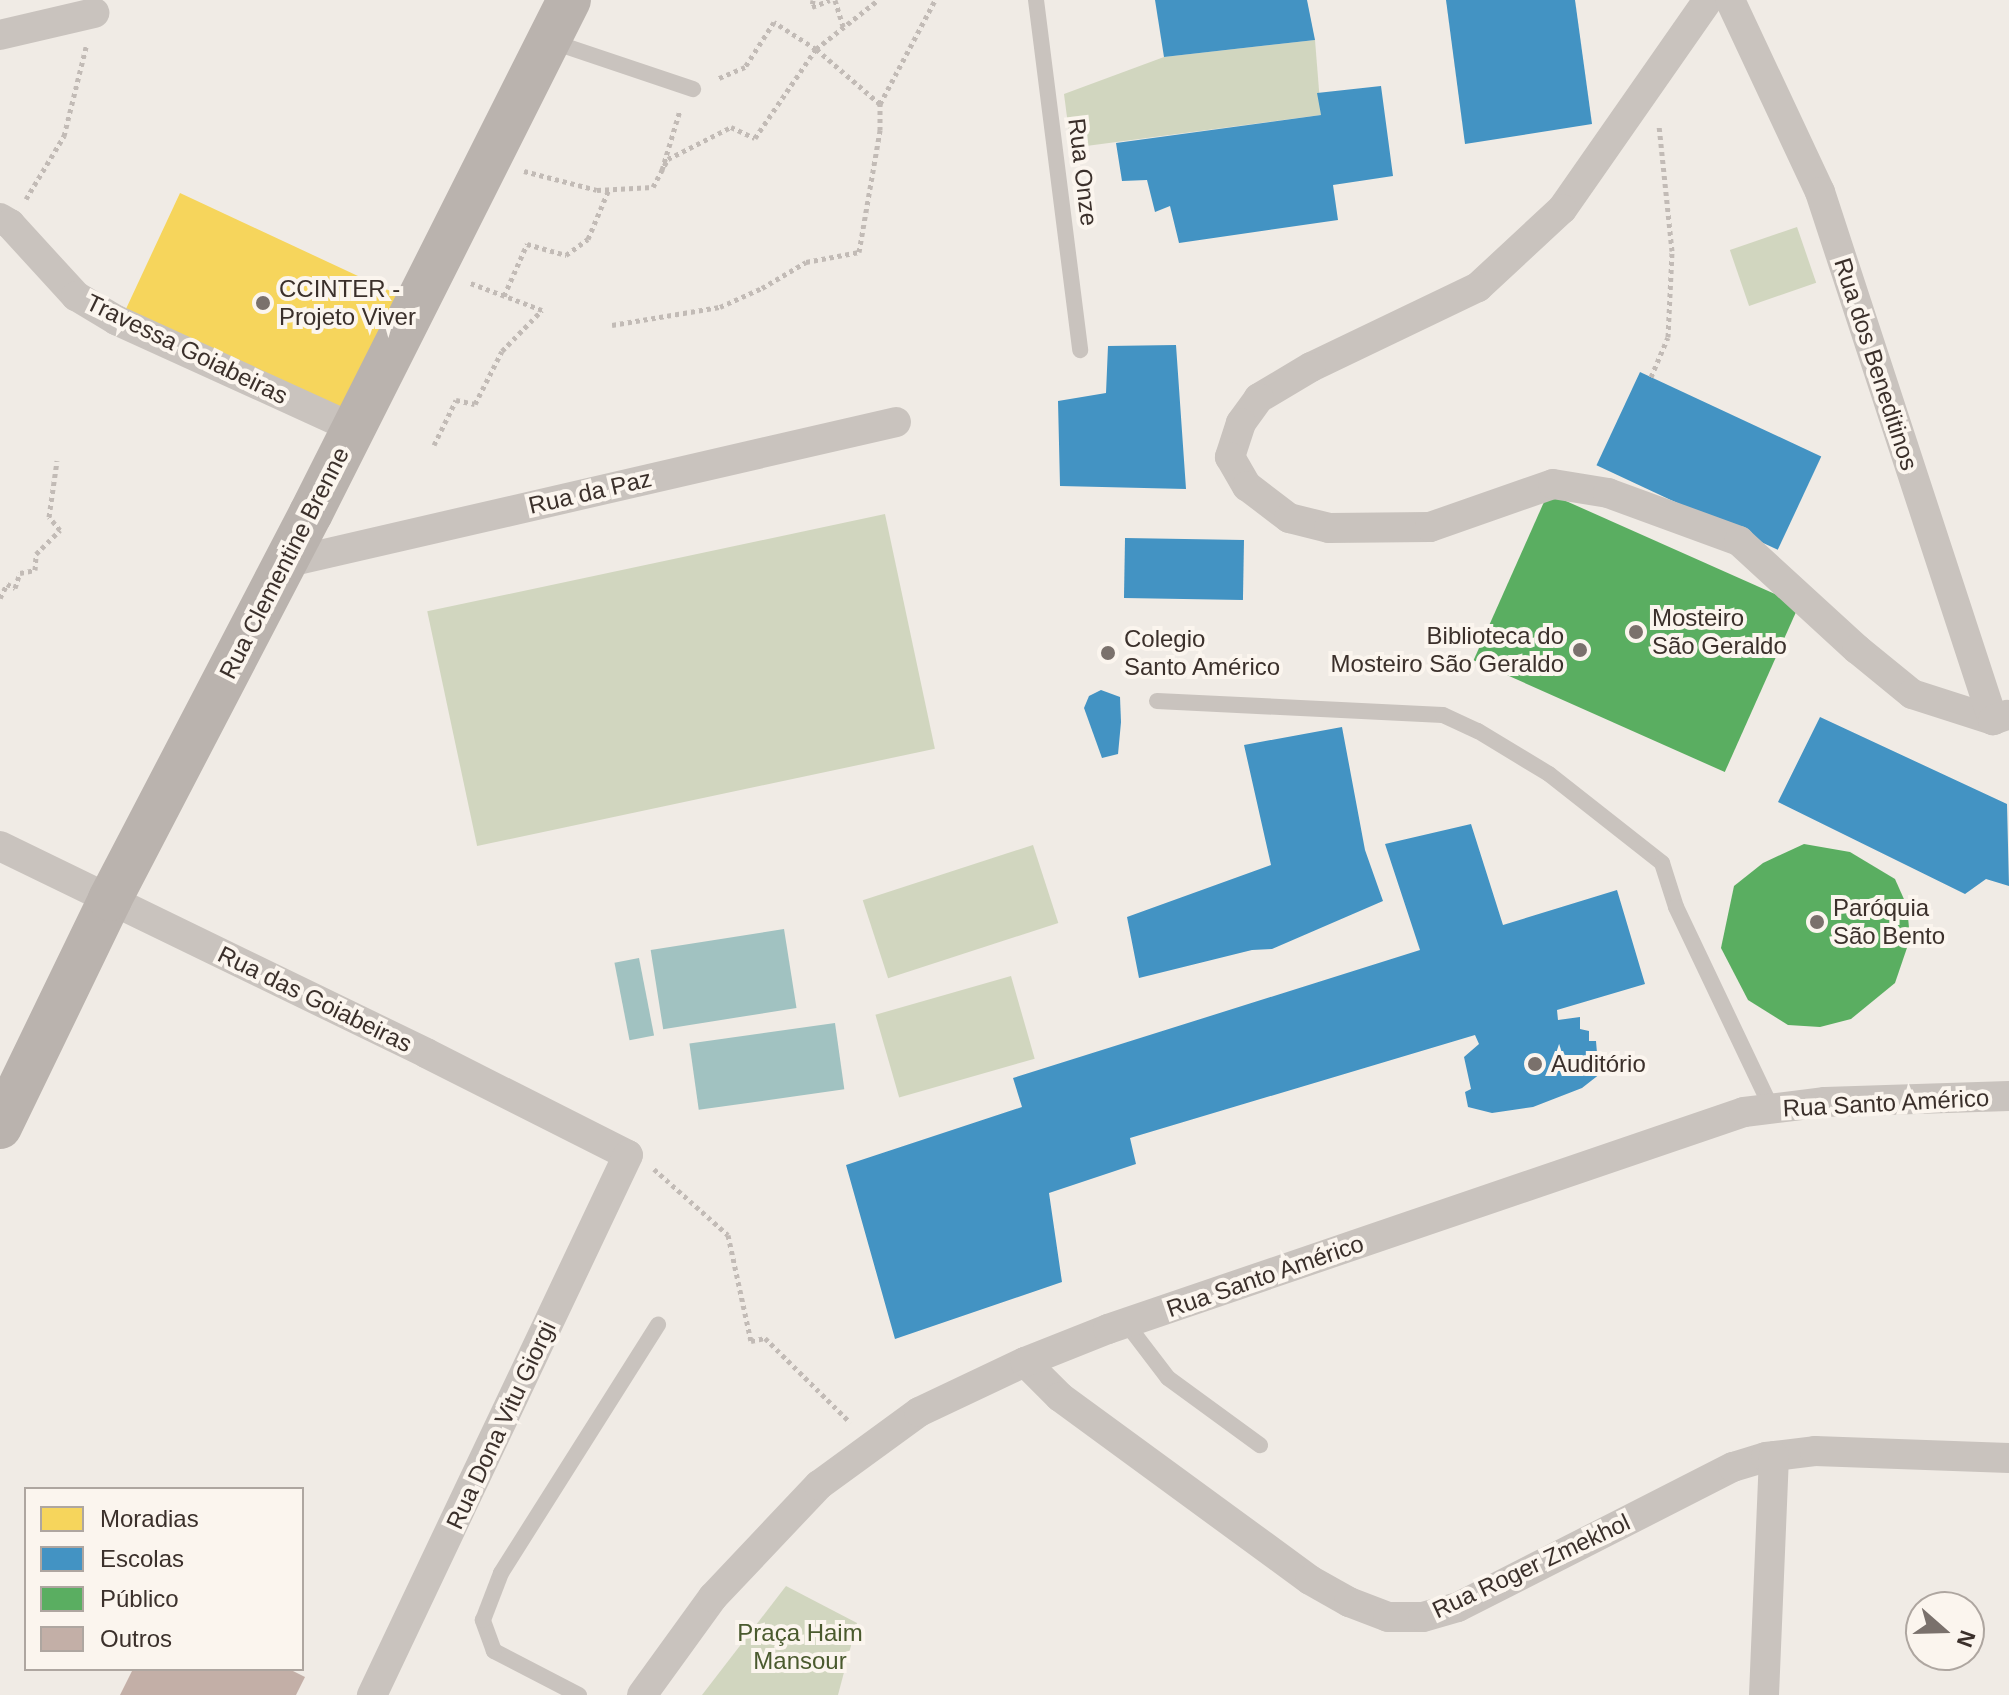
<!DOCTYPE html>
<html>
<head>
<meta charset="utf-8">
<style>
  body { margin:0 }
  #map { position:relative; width:2009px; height:1695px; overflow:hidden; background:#f0ebe5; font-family:Helvetica,sans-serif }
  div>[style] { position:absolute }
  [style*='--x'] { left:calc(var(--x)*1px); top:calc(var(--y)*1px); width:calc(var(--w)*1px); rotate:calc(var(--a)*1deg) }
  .green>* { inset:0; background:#d1d6bf; transform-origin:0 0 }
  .water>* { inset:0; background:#a1c2c1; transform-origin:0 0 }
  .homes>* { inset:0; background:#f6d55c; transform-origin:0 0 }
  .schools>* { inset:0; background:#4393c3; transform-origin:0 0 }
  .public>* { inset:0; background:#5aae61; transform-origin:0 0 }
  .building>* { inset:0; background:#c3afa7 }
  .path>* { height:5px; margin-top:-2.5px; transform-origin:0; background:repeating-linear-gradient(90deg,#c2bbb6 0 4px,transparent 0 8px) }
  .lane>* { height:16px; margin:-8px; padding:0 8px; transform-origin:8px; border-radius:8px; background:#c9c3be }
  .street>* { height:30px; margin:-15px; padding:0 15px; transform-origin:15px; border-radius:15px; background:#c9c3be }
  .secondary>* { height:44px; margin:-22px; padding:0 22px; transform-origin:22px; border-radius:22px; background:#bab3ae }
  .dots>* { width:22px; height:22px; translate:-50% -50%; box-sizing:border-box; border:4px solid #fbf5ee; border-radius:50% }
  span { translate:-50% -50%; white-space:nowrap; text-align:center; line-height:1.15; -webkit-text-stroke:8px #fbf5ee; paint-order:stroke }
  .street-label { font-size:24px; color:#3b302b }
  .poi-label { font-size:24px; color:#3b302b }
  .left { translate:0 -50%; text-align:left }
  .right { translate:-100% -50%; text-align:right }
  .park-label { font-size:24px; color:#4a5a2e }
  .legend { position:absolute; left:24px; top:1487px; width:280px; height:184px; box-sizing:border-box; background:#fbf5ee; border:2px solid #aea6a0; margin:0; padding:10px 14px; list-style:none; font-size:24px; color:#3b302b }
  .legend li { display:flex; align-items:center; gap:16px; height:40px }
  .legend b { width:40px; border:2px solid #aea6a0 }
  .north { position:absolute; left:1905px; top:1591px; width:80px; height:80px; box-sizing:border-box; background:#fbf5ee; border:2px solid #aea6a0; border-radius:50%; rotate:110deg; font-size:22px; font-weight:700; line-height:32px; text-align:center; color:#3b302b }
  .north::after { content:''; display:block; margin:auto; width:28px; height:36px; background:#7a716c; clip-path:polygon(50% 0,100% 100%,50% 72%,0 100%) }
</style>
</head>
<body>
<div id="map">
  <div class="green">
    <div style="clip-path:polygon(1315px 40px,1321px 115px,1071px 148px,1064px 94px,1164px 57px)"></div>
    <div style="left:1797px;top:227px;width:59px;height:71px;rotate:71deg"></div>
    <div style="left:885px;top:514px;width:240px;height:468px;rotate:78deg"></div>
    <div style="left:1033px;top:845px;width:82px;height:179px;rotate:72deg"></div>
    <div style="left:1011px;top:976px;width:86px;height:141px;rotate:74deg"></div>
    <div style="clip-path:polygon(786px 1586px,857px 1623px,838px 1695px,702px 1695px)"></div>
  </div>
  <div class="water">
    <div style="left:784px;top:929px;width:80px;height:135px;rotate:81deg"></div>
    <div style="left:639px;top:958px;width:79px;height:25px;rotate:79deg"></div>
    <div style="left:835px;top:1023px;width:67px;height:147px;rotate:82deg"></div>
  </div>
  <div class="homes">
    <div style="left:180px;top:193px;width:252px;height:129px;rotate:25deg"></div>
  </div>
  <div class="schools">
    <div style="clip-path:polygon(1155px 0,1307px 0,1315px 40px,1164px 57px)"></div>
    <div style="clip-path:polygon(1446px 0,1575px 0,1592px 124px,1465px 144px)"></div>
    <div style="clip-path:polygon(1381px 86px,1393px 176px,1333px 185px,1338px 220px,1179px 243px,1170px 206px,1155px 212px,1147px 180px,1122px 181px,1116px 143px,1321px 115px,1317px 93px)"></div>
    <div style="clip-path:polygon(1176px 345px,1186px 489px,1060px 486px,1058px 401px,1106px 393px,1108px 346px)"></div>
    <div style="left:1640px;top:372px;width:200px;height:103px;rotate:25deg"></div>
    <div style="left:1244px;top:540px;width:60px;height:119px;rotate:91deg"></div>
    <div style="clip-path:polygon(1101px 690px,1120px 697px,1121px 722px,1118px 754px,1102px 758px,1084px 708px,1089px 696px)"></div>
    <div style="clip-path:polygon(1820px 717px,2007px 804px,2009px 886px,1986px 879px,1965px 894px,1778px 802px)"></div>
    <div style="clip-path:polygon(1342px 727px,1365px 850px,1383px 901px,1272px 949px,1252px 950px,1139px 978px,1127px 917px,1271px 865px,1244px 745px)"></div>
    <div style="clip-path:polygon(1471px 824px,1503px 925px,1617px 890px,1645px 984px,1557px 1010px,1558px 1020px,1580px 1017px,1580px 1029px,1589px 1031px,1589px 1041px,1596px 1041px,1597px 1053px,1603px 1053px,1605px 1070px,1582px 1088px,1533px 1107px,1492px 1113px,1468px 1107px,1465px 1092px,1471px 1089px,1464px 1057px,1479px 1044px,1475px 1035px,1130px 1138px,1136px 1164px,1049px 1193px,1062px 1282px,895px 1339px,846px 1165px,1022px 1107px,1013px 1078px,1420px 950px,1385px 844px)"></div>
  </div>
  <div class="public">
    <div style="left:1548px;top:493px;width:275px;height:183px;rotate:24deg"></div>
    <div style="clip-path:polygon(1804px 844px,1850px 852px,1895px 879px,1907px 906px,1910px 939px,1895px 983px,1851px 1019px,1820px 1027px,1788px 1025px,1748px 1000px,1721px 948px,1734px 886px,1763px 863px)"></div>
  </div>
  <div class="building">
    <div style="clip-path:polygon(133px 1669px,289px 1669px,305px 1677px,296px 1695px,120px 1695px)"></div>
  </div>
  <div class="path">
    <div style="--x:813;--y:0;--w:7;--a:98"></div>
    <div style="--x:812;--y:7;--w:19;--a:-21"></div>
    <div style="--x:835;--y:0;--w:28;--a:73"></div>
    <div style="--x:880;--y:104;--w:118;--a:-62.1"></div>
    <div style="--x:662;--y:170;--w:63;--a:-73.3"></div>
    <div style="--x:524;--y:171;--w:75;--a:14.6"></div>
    <div style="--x:597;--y:190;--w:56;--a:-3.1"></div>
    <div style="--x:653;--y:187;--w:32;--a:-62"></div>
    <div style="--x:668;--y:159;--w:71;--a:-26.9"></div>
    <div style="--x:731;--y:127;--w:26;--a:25"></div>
    <div style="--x:755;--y:138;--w:108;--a:-55.6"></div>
    <div style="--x:816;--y:49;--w:79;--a:-38.3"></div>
    <div style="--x:26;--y:199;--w:74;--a:-58.9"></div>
    <div style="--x:64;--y:136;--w:92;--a:-76.1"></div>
    <div style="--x:504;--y:296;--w:57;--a:-66.1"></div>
    <div style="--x:527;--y:244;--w:41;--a:15.8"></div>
    <div style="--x:566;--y:255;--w:27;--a:-36"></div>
    <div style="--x:588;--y:239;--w:54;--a:-67.2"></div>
    <div style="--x:612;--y:325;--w:109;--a:-9.5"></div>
    <div style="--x:720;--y:307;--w:46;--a:-24.3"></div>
    <div style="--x:762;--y:288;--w:51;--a:-30.6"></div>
    <div style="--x:806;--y:262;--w:54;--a:-10.7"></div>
    <div style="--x:859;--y:252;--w:124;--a:-80.2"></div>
    <div style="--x:880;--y:130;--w:26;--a:-90"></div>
    <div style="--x:880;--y:104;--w:84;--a:-139.3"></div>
    <div style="--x:816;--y:49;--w:50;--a:-147.3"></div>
    <div style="--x:774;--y:22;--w:54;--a:122.8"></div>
    <div style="--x:745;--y:67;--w:30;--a:157"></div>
    <div style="--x:1651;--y:377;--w:43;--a:-67"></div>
    <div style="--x:1668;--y:337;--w:86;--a:-87.3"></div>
    <div style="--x:1672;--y:251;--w:126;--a:-95.9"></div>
    <div style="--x:434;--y:445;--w:50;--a:-63.9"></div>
    <div style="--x:456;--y:400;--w:19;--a:12"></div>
    <div style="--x:475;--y:404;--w:59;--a:-63"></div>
    <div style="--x:502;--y:351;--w:57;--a:-45.7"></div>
    <div style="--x:542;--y:310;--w:79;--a:-159.3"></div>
    <div style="--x:0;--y:598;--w:16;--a:-63"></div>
    <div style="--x:7;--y:584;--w:9;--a:27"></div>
    <div style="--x:15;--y:588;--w:16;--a:-72"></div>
    <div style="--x:20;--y:573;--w:15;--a:-11"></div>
    <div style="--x:35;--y:570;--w:16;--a:-86"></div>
    <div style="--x:36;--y:554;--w:34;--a:-45"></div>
    <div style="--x:60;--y:530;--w:17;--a:-130"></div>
    <div style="--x:49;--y:517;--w:57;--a:-81.9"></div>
    <div style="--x:654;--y:1169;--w:99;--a:41.7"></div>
    <div style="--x:728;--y:1235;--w:108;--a:77.8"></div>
    <div style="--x:751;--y:1341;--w:14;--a:-12"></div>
    <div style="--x:765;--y:1338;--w:120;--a:44.7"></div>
  </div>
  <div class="lane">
    <div style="--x:1036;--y:0;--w:353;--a:82.8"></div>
    <div style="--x:550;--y:41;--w:151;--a:18.6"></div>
    <div style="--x:1157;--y:701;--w:286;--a:2.8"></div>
    <div style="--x:1443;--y:715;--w:38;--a:25"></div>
    <div style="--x:1478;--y:731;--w:83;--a:31.2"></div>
    <div style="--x:1549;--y:774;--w:144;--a:38.2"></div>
    <div style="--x:1662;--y:863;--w:46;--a:72.3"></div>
    <div style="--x:1676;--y:907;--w:224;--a:64.6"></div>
    <div style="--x:1126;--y:1323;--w:69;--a:52.6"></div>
    <div style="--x:1168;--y:1378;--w:114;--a:36.1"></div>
    <div style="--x:579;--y:1695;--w:96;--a:-152.6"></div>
    <div style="--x:494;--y:1651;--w:33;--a:-110"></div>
    <div style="--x:483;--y:1620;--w:50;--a:-69"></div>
    <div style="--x:501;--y:1573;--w:294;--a:-57.7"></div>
  </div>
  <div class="street">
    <div style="--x:1708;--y:0;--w:255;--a:124.9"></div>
    <div style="--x:1562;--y:209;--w:115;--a:137.1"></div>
    <div style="--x:1478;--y:287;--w:185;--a:154.4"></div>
    <div style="--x:1311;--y:367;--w:61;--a:149.2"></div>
    <div style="--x:1259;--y:398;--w:31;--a:126"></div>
    <div style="--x:1241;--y:423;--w:36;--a:108"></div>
    <div style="--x:1230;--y:457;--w:34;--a:60"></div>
    <div style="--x:1247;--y:486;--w:53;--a:37.3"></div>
    <div style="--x:1289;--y:518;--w:41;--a:14"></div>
    <div style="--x:1329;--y:528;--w:101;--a:-0.6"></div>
    <div style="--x:1430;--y:527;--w:130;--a:-19.3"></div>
    <div style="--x:1553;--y:484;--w:56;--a:9.3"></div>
    <div style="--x:1608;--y:493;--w:140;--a:20.1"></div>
    <div style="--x:1739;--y:541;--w:160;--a:42.5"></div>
    <div style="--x:1857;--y:649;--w:71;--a:39.3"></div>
    <div style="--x:1912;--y:694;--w:85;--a:17.8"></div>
    <div style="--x:1730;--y:0;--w:212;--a:64.9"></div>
    <div style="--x:1820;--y:192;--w:556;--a:71.86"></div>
    <div style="--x:1993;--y:720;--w:15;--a:-20"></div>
    <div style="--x:0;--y:35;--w:97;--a:-13.2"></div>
    <div style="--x:0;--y:218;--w:12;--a:31"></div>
    <div style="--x:10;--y:224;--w:98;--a:47.5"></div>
    <div style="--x:76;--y:296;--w:47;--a:31"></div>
    <div style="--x:116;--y:320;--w:260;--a:24.5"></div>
    <div style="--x:285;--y:563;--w:627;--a:-12.99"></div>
    <div style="--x:0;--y:846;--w:474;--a:25.9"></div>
    <div style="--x:426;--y:1053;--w:226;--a:26.8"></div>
    <div style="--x:628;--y:1155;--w:598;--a:115.36"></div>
    <div style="--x:1025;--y:1362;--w:49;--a:45"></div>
    <div style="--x:1060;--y:1397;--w:310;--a:36.2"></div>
    <div style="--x:1310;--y:1580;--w:45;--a:29.4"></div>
    <div style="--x:1349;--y:1602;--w:42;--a:21"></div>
    <div style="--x:1388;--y:1617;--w:35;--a:0"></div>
    <div style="--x:1423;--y:1617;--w:36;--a:-16"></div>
    <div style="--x:1458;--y:1607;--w:309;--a:-27"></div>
    <div style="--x:1733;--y:1467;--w:34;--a:-17"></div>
    <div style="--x:1766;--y:1457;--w:49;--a:-7"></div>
    <div style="--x:1815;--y:1451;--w:194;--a:2.1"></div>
    <div style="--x:642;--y:1695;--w:121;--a:-54.1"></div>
    <div style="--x:713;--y:1597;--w:154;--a:-46.6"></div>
    <div style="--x:819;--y:1485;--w:124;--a:-36.1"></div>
    <div style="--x:919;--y:1412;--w:117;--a:-25.3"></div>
    <div style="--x:1025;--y:1362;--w:89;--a:-21.7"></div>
    <div style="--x:1108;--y:1329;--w:672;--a:-18.84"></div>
    <div style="--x:1744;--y:1112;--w:82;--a:-7"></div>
    <div style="--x:1825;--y:1102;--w:184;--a:-1.9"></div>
    <div style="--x:1764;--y:1695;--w:239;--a:-87.6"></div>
  </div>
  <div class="secondary">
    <div style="--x:0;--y:1127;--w:253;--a:-64.2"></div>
    <div style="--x:110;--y:899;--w:435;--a:-62.5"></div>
    <div style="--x:311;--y:513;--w:574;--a:-63.3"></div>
  </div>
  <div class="dots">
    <div style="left:263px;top:303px;background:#7a716c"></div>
    <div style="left:1636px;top:632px;background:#7a716c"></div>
    <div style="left:1580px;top:650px;background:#7a716c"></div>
    <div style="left:1108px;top:653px;background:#7a716c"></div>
    <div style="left:1817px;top:922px;background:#7a716c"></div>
    <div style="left:1535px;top:1064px;background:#7a716c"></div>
  </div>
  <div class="street-label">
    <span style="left:1083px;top:172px;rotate:83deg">Rua Onze</span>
    <span style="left:187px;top:349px;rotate:26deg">Travessa Goiabeiras</span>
    <span style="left:1876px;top:364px;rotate:72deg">Rua dos Beneditinos</span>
    <span style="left:590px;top:492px;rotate:-13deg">Rua da Paz</span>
    <span style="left:284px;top:563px;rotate:-63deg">Rua Clementine Brenne</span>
    <span style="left:315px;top:999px;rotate:26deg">Rua das Goiabeiras</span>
    <span style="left:1886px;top:1103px;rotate:-3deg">Rua Santo Américo</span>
    <span style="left:1265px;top:1276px;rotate:-19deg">Rua Santo Américo</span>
    <span style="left:501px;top:1425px;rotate:-65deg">Rua Dona Vitu Giorgi</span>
    <span style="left:1531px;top:1566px;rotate:-25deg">Rua Roger Zmekhol</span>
  </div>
  <div class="poi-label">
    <span class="left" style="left:279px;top:303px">CCINTER -<br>Projeto Viver</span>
    <span class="left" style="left:1652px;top:632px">Mosteiro<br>São Geraldo</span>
    <span class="right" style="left:1564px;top:650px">Biblioteca do<br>Mosteiro São Geraldo</span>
    <span class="left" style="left:1124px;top:653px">Colegio<br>Santo Américo</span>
    <span class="left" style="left:1833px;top:922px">Paróquia<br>São Bento</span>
    <span class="left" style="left:1551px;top:1064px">Auditório</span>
  </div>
  <div class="park-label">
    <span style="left:800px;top:1647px">Praça Haim<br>Mansour</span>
  </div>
  <ul class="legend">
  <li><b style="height:22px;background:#f6d55c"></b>Moradias</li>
  <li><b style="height:22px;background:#4393c3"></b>Escolas</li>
  <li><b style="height:22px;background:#5aae61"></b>Público</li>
  <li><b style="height:22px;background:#c3afa7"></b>Outros</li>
  </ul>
  <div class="north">N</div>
</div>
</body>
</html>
